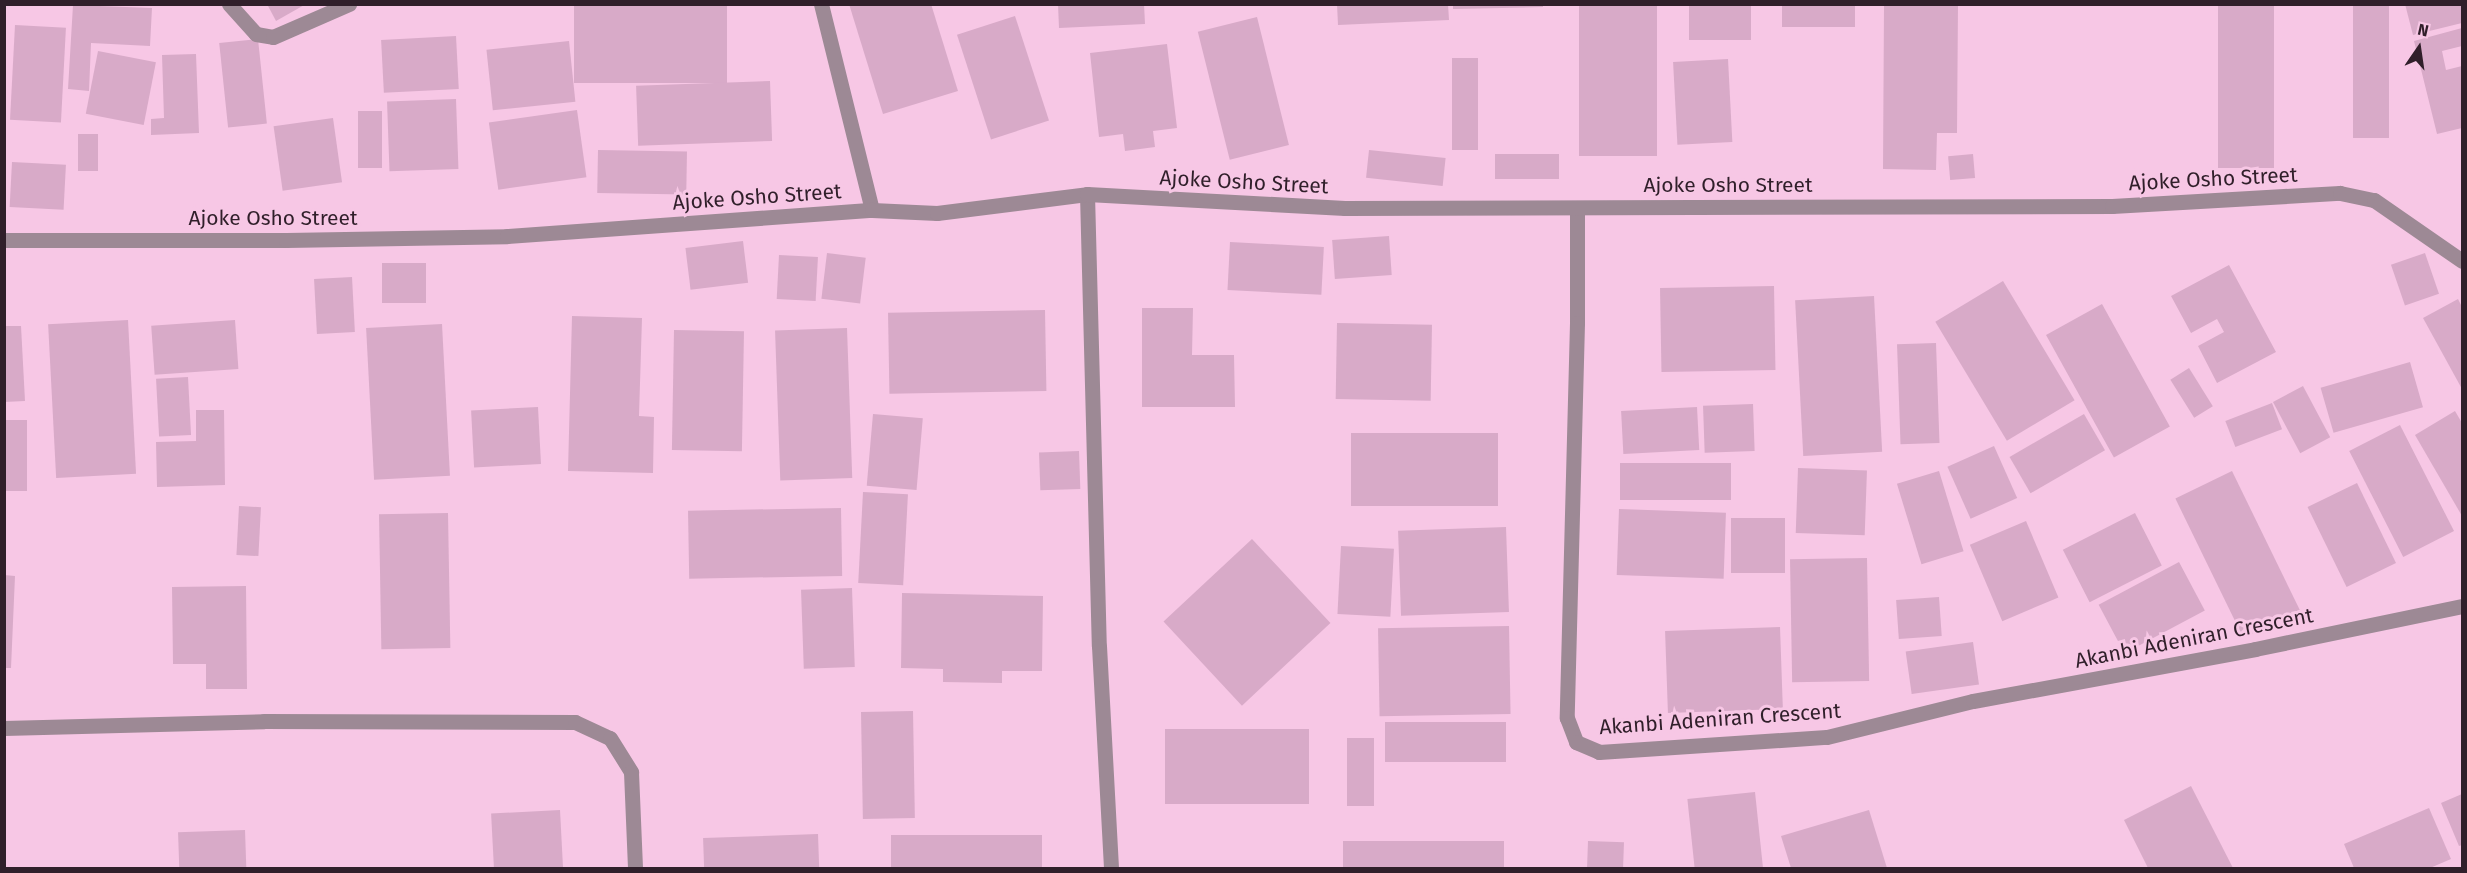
<!DOCTYPE html>
<html>
<head>
<meta charset="utf-8">
<style>
  body { margin:0 }
  #map { position:relative; width:2467px; height:873px; overflow:hidden; background:#f7c7e5; font-family:"Fira Sans",sans-serif }
  div>[style] { position:absolute }
  [style*='--x'] { left:calc(var(--x)*1px); top:calc(var(--y)*1px); width:calc(var(--w)*1px); rotate:calc(var(--a)*1deg) }
  .building>* { inset:0; background:#d8aac8; transform-origin:0 0 }
  .street>* { height:15px; margin:-7.5px; padding:0 7.5px; transform-origin:7.5px; border-radius:7.5px; background:#9d8995 }
  span { translate:-50% -50%; white-space:nowrap; text-align:center; line-height:1.15; -webkit-text-stroke:6px #f7c7e5; paint-order:stroke }
  .street-label { font-size:21px; color:#301f2a }
  .frame { position:absolute; inset:0; border:6px solid #301f2a; pointer-events:none }
  .north { position:absolute; left:2389px; top:18px; width:60px; height:60px; -webkit-text-stroke:4px #f7c7e5; paint-order:stroke; rotate:13deg; font-size:16px; font-weight:700; line-height:24px; text-align:center; color:#301f2a }
  .north::after { content:''; display:block; margin:auto; width:21px; height:27px; background:#301f2a; clip-path:polygon(50% 0,100% 100%,50% 72%,0 100%) }
</style>
</head>
<body>
<div id="map">
  <div class="building">
    <div style="clip-path:polygon(267px 4px,306px 4px,276px 21px)"></div>
    <div style="left:574px;top:4px;width:153px;height:79px"></div>
    <div style="clip-path:polygon(849px 4px,931px 4px,958px 91px,883px 114px)"></div>
    <div style="clip-path:polygon(1058px 4px,1144px 4px,1145px 24px,1059px 28px)"></div>
    <div style="clip-path:polygon(1337px 4px,1448px 4px,1449px 20px,1338px 25px)"></div>
    <div style="clip-path:polygon(1453px 4px,1543px 4px,1543px 7px,1453px 9px)"></div>
    <div style="left:1689px;top:4px;width:62px;height:36px"></div>
    <div style="left:1782px;top:4px;width:73px;height:23px"></div>
    <div style="clip-path:polygon(1884px 4px,1958px 4px,1957px 133px,1937px 133px,1936px 170px,1883px 169px)"></div>
    <div style="left:2218px;top:4px;width:56px;height:164px"></div>
    <div style="left:2353px;top:4px;width:36px;height:134px"></div>
    <div style="clip-path:polygon(2405px 4px,2462px 4px,2462px 23px,2413px 35px)"></div>
    <div style="clip-path:polygon(73px 5px,152px 8px,150px 46px,91px 43px,89px 91px,68px 89px)"></div>
    <div style="left:1579px;top:5px;width:78px;height:151px"></div>
    <div style="left:1015px;top:16px;width:110px;height:61px;rotate:72deg"></div>
    <div style="left:1257px;top:17px;width:132px;height:61px;rotate:76deg"></div>
    <div style="left:15px;top:25px;width:51px;height:95px;rotate:3deg"></div>
    <div style="clip-path:polygon(2462px 28px,2462px 46px,2442px 51px,2446px 70px,2462px 66px,2462px 128px,2437px 134px,2414px 41px)"></div>
    <div style="left:456px;top:36px;width:53px;height:75px;rotate:87deg"></div>
    <div style="left:258px;top:39px;width:85px;height:39px;rotate:84deg"></div>
    <div style="left:569px;top:41px;width:61px;height:83px;rotate:84deg"></div>
    <div style="clip-path:polygon(1167px 44px,1177px 128px,1153px 131px,1155px 147px,1125px 151px,1123px 134px,1099px 137px,1090px 53px)"></div>
    <div style="left:98px;top:51px;width:59px;height:64px;rotate:11deg"></div>
    <div style="clip-path:polygon(196px 54px,199px 133px,151px 135px,151px 119px,164px 118px,162px 55px)"></div>
    <div style="left:1452px;top:58px;width:26px;height:92px"></div>
    <div style="left:1728px;top:59px;width:83px;height:55px;rotate:87deg"></div>
    <div style="left:770px;top:81px;width:60px;height:134px;rotate:88deg"></div>
    <div style="left:456px;top:99px;width:70px;height:69px;rotate:88deg"></div>
    <div style="left:577px;top:110px;width:68px;height:89px;rotate:82deg"></div>
    <div style="left:358px;top:111px;width:24px;height:57px"></div>
    <div style="left:333px;top:118px;width:65px;height:60px;rotate:82deg"></div>
    <div style="left:78px;top:134px;width:20px;height:37px"></div>
    <div style="left:598px;top:150px;width:89px;height:43px;rotate:1deg"></div>
    <div style="left:1369px;top:150px;width:77px;height:28px;rotate:6deg"></div>
    <div style="left:1495px;top:154px;width:64px;height:25px"></div>
    <div style="left:1973px;top:154px;width:24px;height:25px;rotate:85deg"></div>
    <div style="left:12px;top:162px;width:54px;height:45px;rotate:3deg"></div>
    <div style="left:1389px;top:236px;width:39px;height:57px;rotate:86deg"></div>
    <div style="left:743px;top:241px;width:42px;height:58px;rotate:83deg"></div>
    <div style="left:1230px;top:242px;width:94px;height:48px;rotate:3deg"></div>
    <div style="left:827px;top:253px;width:39px;height:46px;rotate:7deg"></div>
    <div style="left:2425px;top:253px;width:43px;height:36px;rotate:71deg"></div>
    <div style="left:779px;top:255px;width:39px;height:44px;rotate:3deg"></div>
    <div style="left:382px;top:263px;width:44px;height:40px"></div>
    <div style="clip-path:polygon(2229px 265px,2276px 352px,2217px 383px,2198px 346px,2224px 332px,2217px 319px,2191px 333px,2171px 296px)"></div>
    <div style="left:352px;top:277px;width:55px;height:38px;rotate:87deg"></div>
    <div style="left:2003px;top:281px;width:139px;height:79px;rotate:59deg"></div>
    <div style="left:1774px;top:286px;width:84px;height:114px;rotate:89deg"></div>
    <div style="left:1874px;top:296px;width:156px;height:79px;rotate:87deg"></div>
    <div style="clip-path:polygon(2458px 299px,2462px 307px,2462px 389px,2423px 318px)"></div>
    <div style="left:2102px;top:304px;width:140px;height:64px;rotate:61deg"></div>
    <div style="clip-path:polygon(1142px 308px,1193px 308px,1192px 355px,1234px 355px,1235px 407px,1142px 407px)"></div>
    <div style="left:1045px;top:310px;width:81px;height:157px;rotate:89deg"></div>
    <div style="clip-path:polygon(572px 316px,642px 318px,639px 416px,654px 417px,653px 473px,568px 471px)"></div>
    <div style="left:128px;top:320px;width:154px;height:80px;rotate:87deg"></div>
    <div style="left:235px;top:320px;width:49px;height:84px;rotate:86deg"></div>
    <div style="left:1337px;top:323px;width:95px;height:76px;rotate:1deg"></div>
    <div style="left:442px;top:324px;width:152px;height:76px;rotate:87deg"></div>
    <div style="clip-path:polygon(4px 326px,21px 326px,25px 401px,4px 402px)"></div>
    <div style="left:847px;top:328px;width:150px;height:72px;rotate:88deg"></div>
    <div style="left:674px;top:330px;width:70px;height:120px;rotate:1deg"></div>
    <div style="left:1936px;top:343px;width:100px;height:39px;rotate:88deg"></div>
    <div style="left:2410px;top:362px;width:47px;height:93px;rotate:74deg"></div>
    <div style="left:2189px;top:368px;width:45px;height:22px;rotate:58deg"></div>
    <div style="left:188px;top:377px;width:58px;height:32px;rotate:87deg"></div>
    <div style="left:2303px;top:386px;width:58px;height:34px;rotate:62deg"></div>
    <div style="left:2272px;top:403px;width:28px;height:50px;rotate:69deg"></div>
    <div style="left:1753px;top:404px;width:47px;height:50px;rotate:88deg"></div>
    <div style="left:538px;top:407px;width:57px;height:67px;rotate:87deg"></div>
    <div style="left:1697px;top:407px;width:43px;height:76px;rotate:87deg"></div>
    <div style="clip-path:polygon(196px 410px,224px 410px,225px 485px,157px 487px,156px 442px,196px 441px)"></div>
    <div style="clip-path:polygon(2455px 411px,2462px 423px,2462px 516px,2415px 435px)"></div>
    <div style="left:873px;top:414px;width:50px;height:72px;rotate:5deg"></div>
    <div style="left:2084px;top:414px;width:42px;height:86px;rotate:60deg"></div>
    <div style="left:4px;top:420px;width:23px;height:71px"></div>
    <div style="left:2400px;top:425px;width:119px;height:57px;rotate:63deg"></div>
    <div style="left:1351px;top:433px;width:147px;height:73px"></div>
    <div style="left:1994px;top:446px;width:57px;height:51px;rotate:66deg"></div>
    <div style="left:1079px;top:451px;width:38px;height:40px;rotate:88deg"></div>
    <div style="left:1731px;top:463px;width:37px;height:111px;rotate:90deg"></div>
    <div style="left:1798px;top:468px;width:69px;height:65px;rotate:2deg"></div>
    <div style="left:1939px;top:471px;width:84px;height:44px;rotate:73deg"></div>
    <div style="left:2232px;top:471px;width:155px;height:63px;rotate:64deg"></div>
    <div style="left:2357px;top:483px;width:89px;height:55px;rotate:64deg"></div>
    <div style="left:863px;top:492px;width:45px;height:91px;rotate:3deg"></div>
    <div style="left:239px;top:506px;width:22px;height:49px;rotate:3deg"></div>
    <div style="left:841px;top:508px;width:68px;height:153px;rotate:89deg"></div>
    <div style="left:1619px;top:509px;width:107px;height:66px;rotate:2deg"></div>
    <div style="left:448px;top:513px;width:135px;height:69px;rotate:89deg"></div>
    <div style="left:2135px;top:513px;width:59px;height:81px;rotate:63deg"></div>
    <div style="left:1785px;top:518px;width:55px;height:54px;rotate:90deg"></div>
    <div style="left:2026px;top:521px;width:83px;height:61px;rotate:67deg"></div>
    <div style="left:1506px;top:527px;width:85px;height:108px;rotate:88deg"></div>
    <div style="left:1252px;top:539px;width:115px;height:121px;rotate:47deg"></div>
    <div style="left:1341px;top:546px;width:53px;height:68px;rotate:3deg"></div>
    <div style="left:1867px;top:558px;width:123px;height:77px;rotate:89deg"></div>
    <div style="left:2179px;top:562px;width:55px;height:91px;rotate:62deg"></div>
    <div style="clip-path:polygon(4px 575px,15px 576px,11px 668px,4px 668px)"></div>
    <div style="clip-path:polygon(246px 586px,247px 689px,206px 689px,206px 664px,173px 664px,172px 587px)"></div>
    <div style="left:852px;top:588px;width:79px;height:51px;rotate:88deg"></div>
    <div style="clip-path:polygon(902px 593px,1043px 596px,1042px 671px,1002px 671px,1002px 683px,943px 682px,943px 669px,901px 668px)"></div>
    <div style="left:1939px;top:597px;width:39px;height:43px;rotate:86deg"></div>
    <div style="left:1509px;top:626px;width:88px;height:131px;rotate:89deg"></div>
    <div style="left:1780px;top:627px;width:82px;height:115px;rotate:88deg"></div>
    <div style="left:1973px;top:642px;width:43px;height:68px;rotate:82deg"></div>
    <div style="left:913px;top:711px;width:107px;height:52px;rotate:89deg"></div>
    <div style="left:1385px;top:722px;width:121px;height:40px"></div>
    <div style="left:1165px;top:729px;width:144px;height:75px"></div>
    <div style="left:1347px;top:738px;width:27px;height:68px"></div>
    <div style="clip-path:polygon(2191px 786px,2233px 868px,2148px 868px,2124px 820px)"></div>
    <div style="left:1755px;top:792px;width:76px;height:68px;rotate:84deg"></div>
    <div style="clip-path:polygon(2462px 794px,2462px 845px,2459px 846px,2441px 803px)"></div>
    <div style="clip-path:polygon(2429px 808px,2451px 859px,2430px 868px,2354px 868px,2344px 844px)"></div>
    <div style="left:560px;top:810px;width:58px;height:69px;rotate:87deg"></div>
    <div style="clip-path:polygon(1869px 810px,1887px 868px,1791px 868px,1781px 836px)"></div>
    <div style="left:245px;top:830px;width:38px;height:67px;rotate:88deg"></div>
    <div style="left:818px;top:834px;width:34px;height:115px;rotate:88deg"></div>
    <div style="left:891px;top:835px;width:151px;height:33px"></div>
    <div style="left:1343px;top:841px;width:161px;height:27px"></div>
    <div style="left:1588px;top:841px;width:36px;height:27px;rotate:2deg"></div>
  </div>
  <div class="street">
    <div style="--x:229;--y:4;--w:40;--a:48"></div>
    <div style="--x:256;--y:34;--w:17;--a:10"></div>
    <div style="--x:273;--y:37;--w:83;--a:-23.5"></div>
    <div style="--x:821;--y:4;--w:212;--a:76.1"></div>
    <div style="--x:1087;--y:194;--w:452;--a:88.5"></div>
    <div style="--x:1099;--y:646;--w:222;--a:86.9"></div>
    <div style="--x:1577;--y:208;--w:115;--a:90"></div>
    <div style="--x:1577;--y:323;--w:395;--a:91.5"></div>
    <div style="--x:1567;--y:718;--w:26;--a:69"></div>
    <div style="--x:1576;--y:742;--w:25;--a:23"></div>
    <div style="--x:1599;--y:752;--w:228;--a:-3.8"></div>
    <div style="--x:1827;--y:737;--w:150;--a:-13.9"></div>
    <div style="--x:1973;--y:701;--w:287;--a:-10.4"></div>
    <div style="--x:2255;--y:649;--w:211;--a:-11.7"></div>
    <div style="--x:4;--y:240;--w:282;--a:0"></div>
    <div style="--x:286;--y:240;--w:221;--a:-1"></div>
    <div style="--x:507;--y:236;--w:366;--a:-4.1"></div>
    <div style="--x:872;--y:210;--w:65;--a:2.6"></div>
    <div style="--x:937;--y:213;--w:151;--a:-7.2"></div>
    <div style="--x:1087;--y:194;--w:258;--a:3.1"></div>
    <div style="--x:1345;--y:208;--w:767;--a:-0.15"></div>
    <div style="--x:2112;--y:206;--w:228;--a:-3.3"></div>
    <div style="--x:2340;--y:193;--w:35;--a:12"></div>
    <div style="--x:2374;--y:200;--w:107;--a:34.7"></div>
    <div style="--x:4;--y:728;--w:260;--a:-1.5"></div>
    <div style="--x:264;--y:721;--w:311;--a:0.2"></div>
    <div style="--x:575;--y:722;--w:38;--a:25"></div>
    <div style="--x:610;--y:738;--w:40;--a:58"></div>
    <div style="--x:631;--y:772;--w:96;--a:87.6"></div>
  </div>
  <div class="street-label">
    <span style="left:2213px;top:179px;rotate:-3deg">Ajoke Osho Street</span>
    <span style="left:1244px;top:182px;rotate:3deg">Ajoke Osho Street</span>
    <span style="left:1728px;top:185px">Ajoke Osho Street</span>
    <span style="left:757px;top:197px;rotate:-4deg">Ajoke Osho Street</span>
    <span style="left:273px;top:218px">Ajoke Osho Street</span>
    <span style="left:2194px;top:638px;rotate:-11deg">Akanbi Adeniran Crescent</span>
    <span style="left:1720px;top:719px;rotate:-4deg">Akanbi Adeniran Crescent</span>
  </div>
  <div class="frame"></div>
  <div class="north">N</div>
</div>
</body>
</html>
